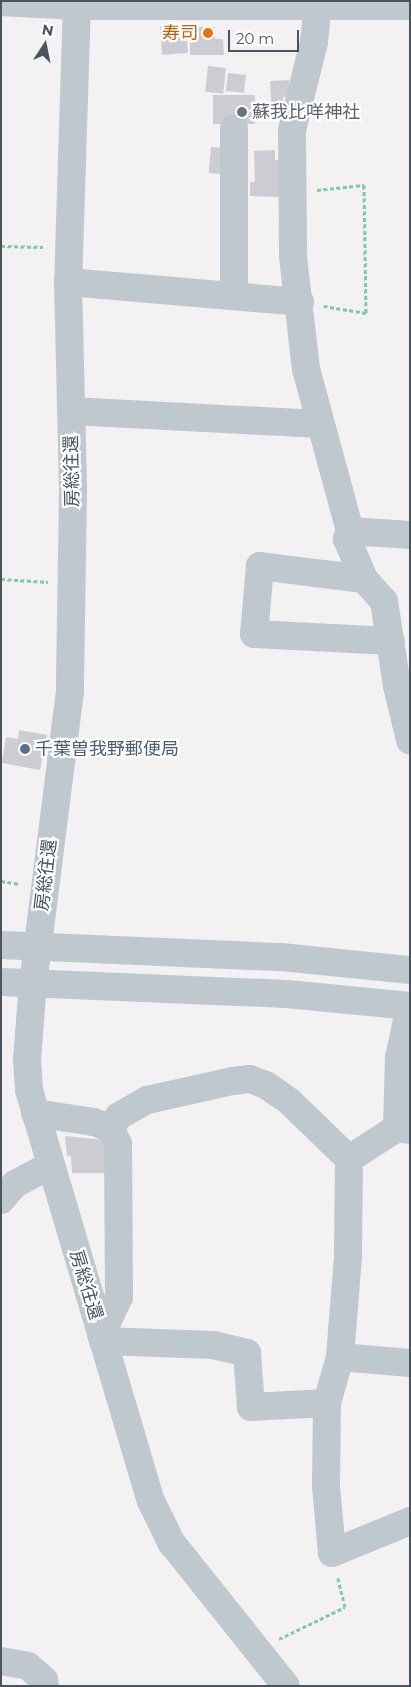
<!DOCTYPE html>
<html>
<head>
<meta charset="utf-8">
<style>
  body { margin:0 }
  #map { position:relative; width:411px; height:1687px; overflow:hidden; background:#f3f1f1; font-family:Montserrat,"Noto Sans JP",sans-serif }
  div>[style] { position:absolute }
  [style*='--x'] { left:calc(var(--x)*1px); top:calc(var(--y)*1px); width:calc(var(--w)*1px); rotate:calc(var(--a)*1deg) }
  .building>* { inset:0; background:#cbcdd3; transform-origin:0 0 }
  .path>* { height:3px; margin-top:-1.5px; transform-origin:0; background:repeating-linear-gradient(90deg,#7bcba4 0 4px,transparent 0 6.5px) }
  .minor>* { height:28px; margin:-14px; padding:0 14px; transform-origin:14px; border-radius:14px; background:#bfc8cf }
  .dots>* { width:14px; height:14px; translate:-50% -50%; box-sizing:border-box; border:2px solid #fff; border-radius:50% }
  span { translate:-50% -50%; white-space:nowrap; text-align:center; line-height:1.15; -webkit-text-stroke:4.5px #fff; paint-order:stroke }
  .food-label { font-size:18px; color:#c56008 }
  .right { translate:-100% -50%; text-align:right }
  .worship-label { font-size:18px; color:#5b616d }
  .left { translate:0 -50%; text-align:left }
  .street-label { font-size:18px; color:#49545e }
  .service-label { font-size:18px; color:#4e5e75 }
  .frame { position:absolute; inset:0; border:2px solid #49545e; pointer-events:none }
  .north { position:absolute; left:20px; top:20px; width:50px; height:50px; -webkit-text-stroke:4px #fff; paint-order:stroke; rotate:11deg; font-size:14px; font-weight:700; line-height:20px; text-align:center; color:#49545e }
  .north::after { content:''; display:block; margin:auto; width:18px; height:22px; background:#49545e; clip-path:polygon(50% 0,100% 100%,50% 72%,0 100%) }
  .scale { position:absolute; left:228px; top:30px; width:71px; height:22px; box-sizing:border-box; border:2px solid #49545e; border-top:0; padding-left:6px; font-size:15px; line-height:18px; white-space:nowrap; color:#49545e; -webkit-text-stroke:4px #fff; paint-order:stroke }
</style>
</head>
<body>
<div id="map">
  <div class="building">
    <div style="left:186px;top:25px;width:28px;height:26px;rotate:86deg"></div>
    <div style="clip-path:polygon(190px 27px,214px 27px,215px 39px,223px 39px,224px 55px,190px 55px)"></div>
    <div style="left:208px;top:66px;width:18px;height:26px;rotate:6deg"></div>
    <div style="left:228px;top:73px;width:18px;height:18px;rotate:6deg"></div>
    <div style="clip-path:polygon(289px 80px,289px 97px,283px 97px,284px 111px,272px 112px,270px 81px)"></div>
    <div style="left:255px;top:95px;width:29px;height:42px;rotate:90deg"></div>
    <div style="left:211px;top:147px;width:12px;height:26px;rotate:5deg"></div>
    <div style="clip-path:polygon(275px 150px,275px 160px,281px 160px,282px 197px,250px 196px,250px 182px,255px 182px,254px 151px)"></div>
    <div style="clip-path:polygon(19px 730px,47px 735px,40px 770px,2px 763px,6px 737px,18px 739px)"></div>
    <div style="clip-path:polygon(65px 1136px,104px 1140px,107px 1173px,72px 1173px,71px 1156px,67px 1156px)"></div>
  </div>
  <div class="path">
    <div style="--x:317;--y:190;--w:47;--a:-6.1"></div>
    <div style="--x:364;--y:185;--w:128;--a:89.1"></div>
    <div style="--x:366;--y:313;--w:43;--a:-170.5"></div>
    <div style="--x:1;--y:246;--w:42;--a:1.4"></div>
    <div style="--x:1;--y:579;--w:47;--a:3.7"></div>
    <div style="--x:1;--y:881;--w:19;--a:9"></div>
    <div style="--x:279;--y:1639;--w:73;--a:-25.9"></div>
    <div style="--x:345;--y:1607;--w:30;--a:-104"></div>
  </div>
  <div class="minor">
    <div style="--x:77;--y:1;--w:281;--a:91.8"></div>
    <div style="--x:68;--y:282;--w:210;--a:88.6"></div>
    <div style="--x:73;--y:492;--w:199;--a:90.9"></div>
    <div style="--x:70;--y:691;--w:294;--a:97.2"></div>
    <div style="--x:33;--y:983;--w:77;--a:94.5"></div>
    <div style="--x:27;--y:1060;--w:30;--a:86"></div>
    <div style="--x:29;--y:1090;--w:429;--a:73.5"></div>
    <div style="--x:151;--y:1501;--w:46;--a:64"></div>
    <div style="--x:171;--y:1542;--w:184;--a:51.4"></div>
    <div style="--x:1;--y:2;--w:76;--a:3"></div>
    <div style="--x:77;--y:6;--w:333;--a:0"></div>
    <div style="--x:318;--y:4;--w:38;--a:96"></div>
    <div style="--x:314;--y:42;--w:91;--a:104"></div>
    <div style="--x:292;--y:130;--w:127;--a:89.5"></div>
    <div style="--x:293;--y:257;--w:113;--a:83.4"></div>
    <div style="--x:306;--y:369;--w:168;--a:74.8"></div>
    <div style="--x:350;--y:531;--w:9;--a:111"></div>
    <div style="--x:347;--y:539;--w:43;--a:67"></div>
    <div style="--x:364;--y:579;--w:30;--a:48"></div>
    <div style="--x:384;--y:601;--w:86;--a:81.3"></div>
    <div style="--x:397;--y:686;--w:56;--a:76.5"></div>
    <div style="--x:68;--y:282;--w:233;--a:4.9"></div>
    <div style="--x:234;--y:296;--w:167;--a:-90"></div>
    <div style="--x:71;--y:411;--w:248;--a:3"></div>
    <div style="--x:350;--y:531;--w:60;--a:3.8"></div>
    <div style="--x:364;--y:579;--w:105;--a:-172.9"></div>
    <div style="--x:260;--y:566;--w:68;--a:95"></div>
    <div style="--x:254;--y:634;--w:137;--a:2.9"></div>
    <div style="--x:1;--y:945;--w:280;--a:2.5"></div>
    <div style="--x:281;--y:957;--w:130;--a:5.8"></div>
    <div style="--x:1;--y:982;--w:286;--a:2.4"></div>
    <div style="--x:287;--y:994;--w:124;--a:5.6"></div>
    <div style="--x:410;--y:1006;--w:53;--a:101.9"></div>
    <div style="--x:399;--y:1058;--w:70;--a:91.6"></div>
    <div style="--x:397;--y:1128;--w:13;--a:9"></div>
    <div style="--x:35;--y:1113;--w:60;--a:8.7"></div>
    <div style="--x:94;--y:1122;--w:17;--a:21"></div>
    <div style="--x:110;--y:1128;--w:18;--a:63"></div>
    <div style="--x:118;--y:1144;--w:153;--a:89.6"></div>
    <div style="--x:119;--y:1297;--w:42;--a:115.3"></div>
    <div style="--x:110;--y:1128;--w:15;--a:-53"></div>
    <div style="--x:119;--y:1116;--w:32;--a:-30"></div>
    <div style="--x:147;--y:1100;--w:88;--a:-12.5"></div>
    <div style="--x:233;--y:1081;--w:17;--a:-7"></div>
    <div style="--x:250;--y:1079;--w:17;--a:21"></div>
    <div style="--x:266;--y:1085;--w:29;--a:35"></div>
    <div style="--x:290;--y:1102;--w:82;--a:44"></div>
    <div style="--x:349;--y:1159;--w:98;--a:90.6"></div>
    <div style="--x:348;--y:1257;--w:100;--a:94.6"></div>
    <div style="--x:340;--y:1357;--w:70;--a:4.9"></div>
    <div style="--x:349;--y:1159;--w:57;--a:-32.9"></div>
    <div style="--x:1;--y:1200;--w:21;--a:-49"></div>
    <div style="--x:15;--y:1184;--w:38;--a:-28"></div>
    <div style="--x:103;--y:1341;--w:110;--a:2.1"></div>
    <div style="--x:213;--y:1345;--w:35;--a:13"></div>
    <div style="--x:247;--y:1353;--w:54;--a:85.8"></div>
    <div style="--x:251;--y:1407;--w:76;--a:-3"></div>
    <div style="--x:327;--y:1403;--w:48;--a:-74.2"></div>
    <div style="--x:327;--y:1403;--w:83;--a:90.7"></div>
    <div style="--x:326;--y:1486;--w:67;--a:84.9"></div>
    <div style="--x:332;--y:1553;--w:84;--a:-22.3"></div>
    <div style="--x:1;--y:1661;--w:27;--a:10"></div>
    <div style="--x:28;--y:1666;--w:21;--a:41"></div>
    <div style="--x:44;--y:1680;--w:6;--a:81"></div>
  </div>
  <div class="dots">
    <div style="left:208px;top:33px;background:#e8710a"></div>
    <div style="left:242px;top:112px;background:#6b7280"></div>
    <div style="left:25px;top:749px;background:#5c6f8a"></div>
  </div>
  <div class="food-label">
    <span class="right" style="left:198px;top:33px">寿司</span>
  </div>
  <div class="worship-label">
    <span class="left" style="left:252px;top:112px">蘇我比咩神社</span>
  </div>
  <div class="street-label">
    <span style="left:72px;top:471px;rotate:-91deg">房総往還</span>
    <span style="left:46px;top:875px;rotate:-83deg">房総往還</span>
    <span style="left:86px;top:1285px;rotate:73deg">房総往還</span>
  </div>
  <div class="service-label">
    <span class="left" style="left:35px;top:749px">千葉曽我野郵便局</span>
  </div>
  <div class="frame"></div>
  <div class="north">N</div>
  <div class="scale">20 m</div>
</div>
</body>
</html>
